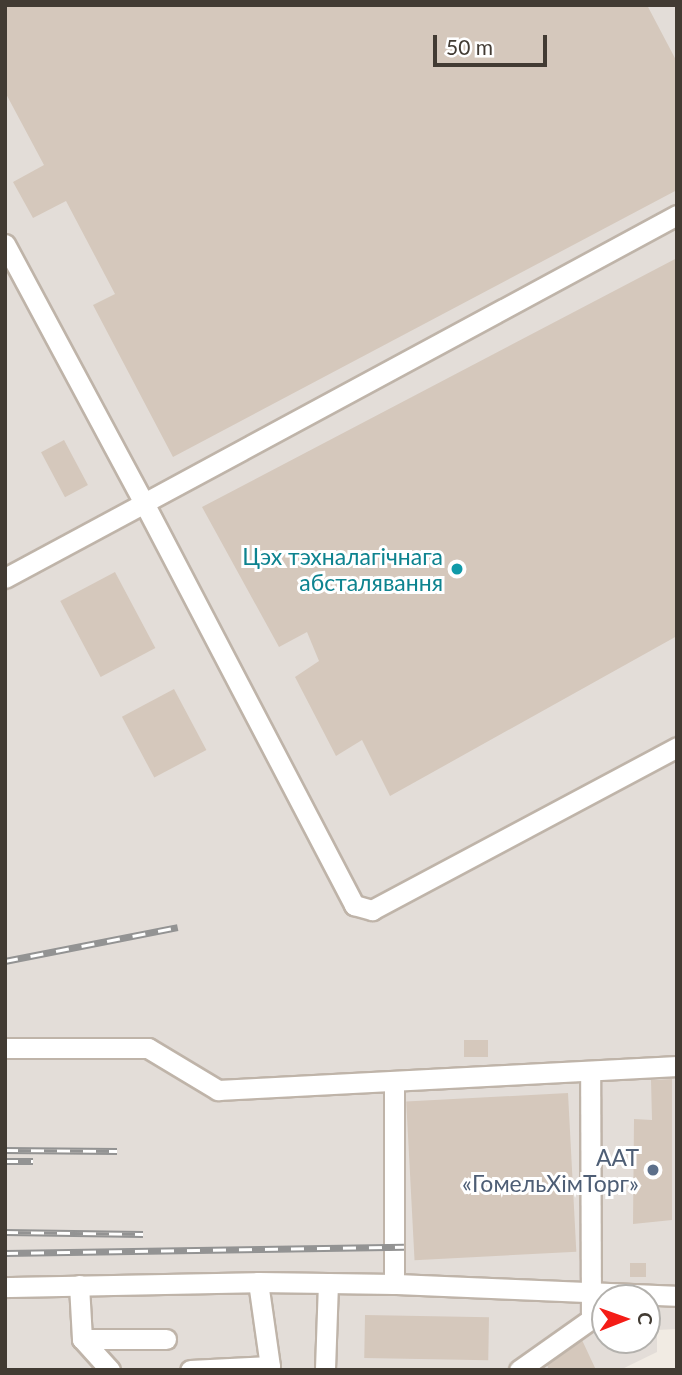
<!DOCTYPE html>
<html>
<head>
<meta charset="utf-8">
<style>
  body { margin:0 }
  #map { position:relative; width:682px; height:1375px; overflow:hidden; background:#f1ebe3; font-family:Lato,sans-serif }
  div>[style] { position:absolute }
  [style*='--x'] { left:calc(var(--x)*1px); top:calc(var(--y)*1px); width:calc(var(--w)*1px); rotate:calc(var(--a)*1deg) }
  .industrial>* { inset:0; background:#e3ddd8 }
  .building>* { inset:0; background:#d5c8bc; transform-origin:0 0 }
  .roads { filter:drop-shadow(2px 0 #bfb4a9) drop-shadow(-2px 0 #bfb4a9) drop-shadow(0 2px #bfb4a9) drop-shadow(0 -2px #bfb4a9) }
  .minor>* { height:19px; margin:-9.5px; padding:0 9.5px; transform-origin:9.5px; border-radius:9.5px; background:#fff }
  .rail>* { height:7px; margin-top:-3.5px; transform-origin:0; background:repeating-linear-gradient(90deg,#fff 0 13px,#939393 0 26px); box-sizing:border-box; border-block:2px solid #939393 }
  .dots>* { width:19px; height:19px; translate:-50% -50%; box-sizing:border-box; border:4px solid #fff; border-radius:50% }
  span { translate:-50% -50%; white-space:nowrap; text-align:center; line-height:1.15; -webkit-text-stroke:6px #fff; paint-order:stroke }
  .culture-label { font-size:23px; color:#0d838f }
  .right { translate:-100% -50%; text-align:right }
  .service-label { font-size:23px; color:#4e5e75 }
  .frame { position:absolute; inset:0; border:7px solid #423b33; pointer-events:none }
  .north { position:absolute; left:591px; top:1284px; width:70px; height:70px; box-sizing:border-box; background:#fff; border:2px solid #b3b1ad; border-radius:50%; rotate:89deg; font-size:19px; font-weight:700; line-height:28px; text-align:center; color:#423b33 }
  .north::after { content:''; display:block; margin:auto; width:24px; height:32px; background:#f41d17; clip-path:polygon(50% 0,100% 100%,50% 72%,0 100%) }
  .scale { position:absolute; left:433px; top:35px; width:114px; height:32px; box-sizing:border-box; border:4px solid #423b33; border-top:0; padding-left:9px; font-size:21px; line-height:24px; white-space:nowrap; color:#423b33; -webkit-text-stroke:5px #fff; paint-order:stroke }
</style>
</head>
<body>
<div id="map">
  <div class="industrial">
    <div style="clip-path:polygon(evenodd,5px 5px,677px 5px,677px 1329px,657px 1330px,657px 1352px,620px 1370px,5px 1370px,5px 5px,605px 1298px,647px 1298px,647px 1340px,605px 1340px,605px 1298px)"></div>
  </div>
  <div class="building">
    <div style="clip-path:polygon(5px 5px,647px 5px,677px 62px,677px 190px,173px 457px,93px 305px,115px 294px,66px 201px,33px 218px,13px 182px,44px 165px,5px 92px)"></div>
    <div style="clip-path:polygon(677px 258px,677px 636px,390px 796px,362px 740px,336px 756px,295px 677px,319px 661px,307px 632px,279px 647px,202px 507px)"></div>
    <div style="left:64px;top:440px;width:51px;height:26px;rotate:62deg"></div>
    <div style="left:115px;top:572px;width:86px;height:62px;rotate:62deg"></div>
    <div style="left:174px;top:689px;width:69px;height:59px;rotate:62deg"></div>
    <div style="left:488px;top:1040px;width:17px;height:24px;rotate:90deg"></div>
    <div style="clip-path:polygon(672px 1079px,672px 1220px,633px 1224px,634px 1119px,652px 1120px,651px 1080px)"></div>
    <div style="left:568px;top:1093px;width:159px;height:162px;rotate:87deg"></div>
    <div style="left:646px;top:1263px;width:14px;height:16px;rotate:90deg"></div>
    <div style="left:365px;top:1315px;width:124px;height:43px;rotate:1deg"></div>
    <div style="clip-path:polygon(582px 1340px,596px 1370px,549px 1370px,547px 1365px)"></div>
  </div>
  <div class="roads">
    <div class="minor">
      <div style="--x:5;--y:244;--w:294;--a:61.8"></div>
      <div style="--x:144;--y:503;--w:606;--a:-28.38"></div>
      <div style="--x:5;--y:578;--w:158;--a:-28.3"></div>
      <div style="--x:144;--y:503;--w:454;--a:62.4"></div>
      <div style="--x:354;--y:905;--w:19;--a:16"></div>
      <div style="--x:372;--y:910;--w:346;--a:-28.1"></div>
      <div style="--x:5;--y:1048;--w:143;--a:0"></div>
      <div style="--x:148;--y:1048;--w:82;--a:31"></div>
      <div style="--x:218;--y:1090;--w:460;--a:-3"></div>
      <div style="--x:258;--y:1282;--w:70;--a:0.8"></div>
      <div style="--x:328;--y:1283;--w:87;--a:92"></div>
      <div style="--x:328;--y:1283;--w:66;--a:0.9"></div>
      <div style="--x:394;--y:1284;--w:203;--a:-90"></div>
      <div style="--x:394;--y:1284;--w:283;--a:2.4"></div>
      <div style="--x:79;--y:1285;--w:54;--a:86.8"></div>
      <div style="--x:82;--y:1339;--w:42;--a:47.9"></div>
      <div style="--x:5;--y:1287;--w:253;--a:-1.1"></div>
      <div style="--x:258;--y:1282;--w:85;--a:81.9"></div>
      <div style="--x:270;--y:1366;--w:80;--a:177.1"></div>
      <div style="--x:82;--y:1339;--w:84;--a:0"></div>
      <div style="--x:519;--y:1370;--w:88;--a:-35.3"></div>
      <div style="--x:591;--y:1319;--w:247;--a:-90.2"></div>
    </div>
  </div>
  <div class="rail">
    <div style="--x:5;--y:961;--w:176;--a:-11.1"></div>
    <div style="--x:5;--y:1150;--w:112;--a:0.5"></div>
    <div style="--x:5;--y:1161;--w:28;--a:0"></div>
    <div style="--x:5;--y:1232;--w:138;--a:0.8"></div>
    <div style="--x:5;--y:1253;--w:399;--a:-0.9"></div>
  </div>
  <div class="dots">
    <div style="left:457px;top:569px;background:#0f9aa8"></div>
    <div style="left:653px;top:1170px;background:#5c6f8a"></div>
  </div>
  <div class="culture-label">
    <span class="right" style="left:443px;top:569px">Цэх тэхналагічнага<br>абсталявання</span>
  </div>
  <div class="service-label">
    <span class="right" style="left:639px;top:1170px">ААТ<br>«ГомельХімТорг»</span>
  </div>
  <div class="frame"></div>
  <div class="north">С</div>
  <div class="scale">50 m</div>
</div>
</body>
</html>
